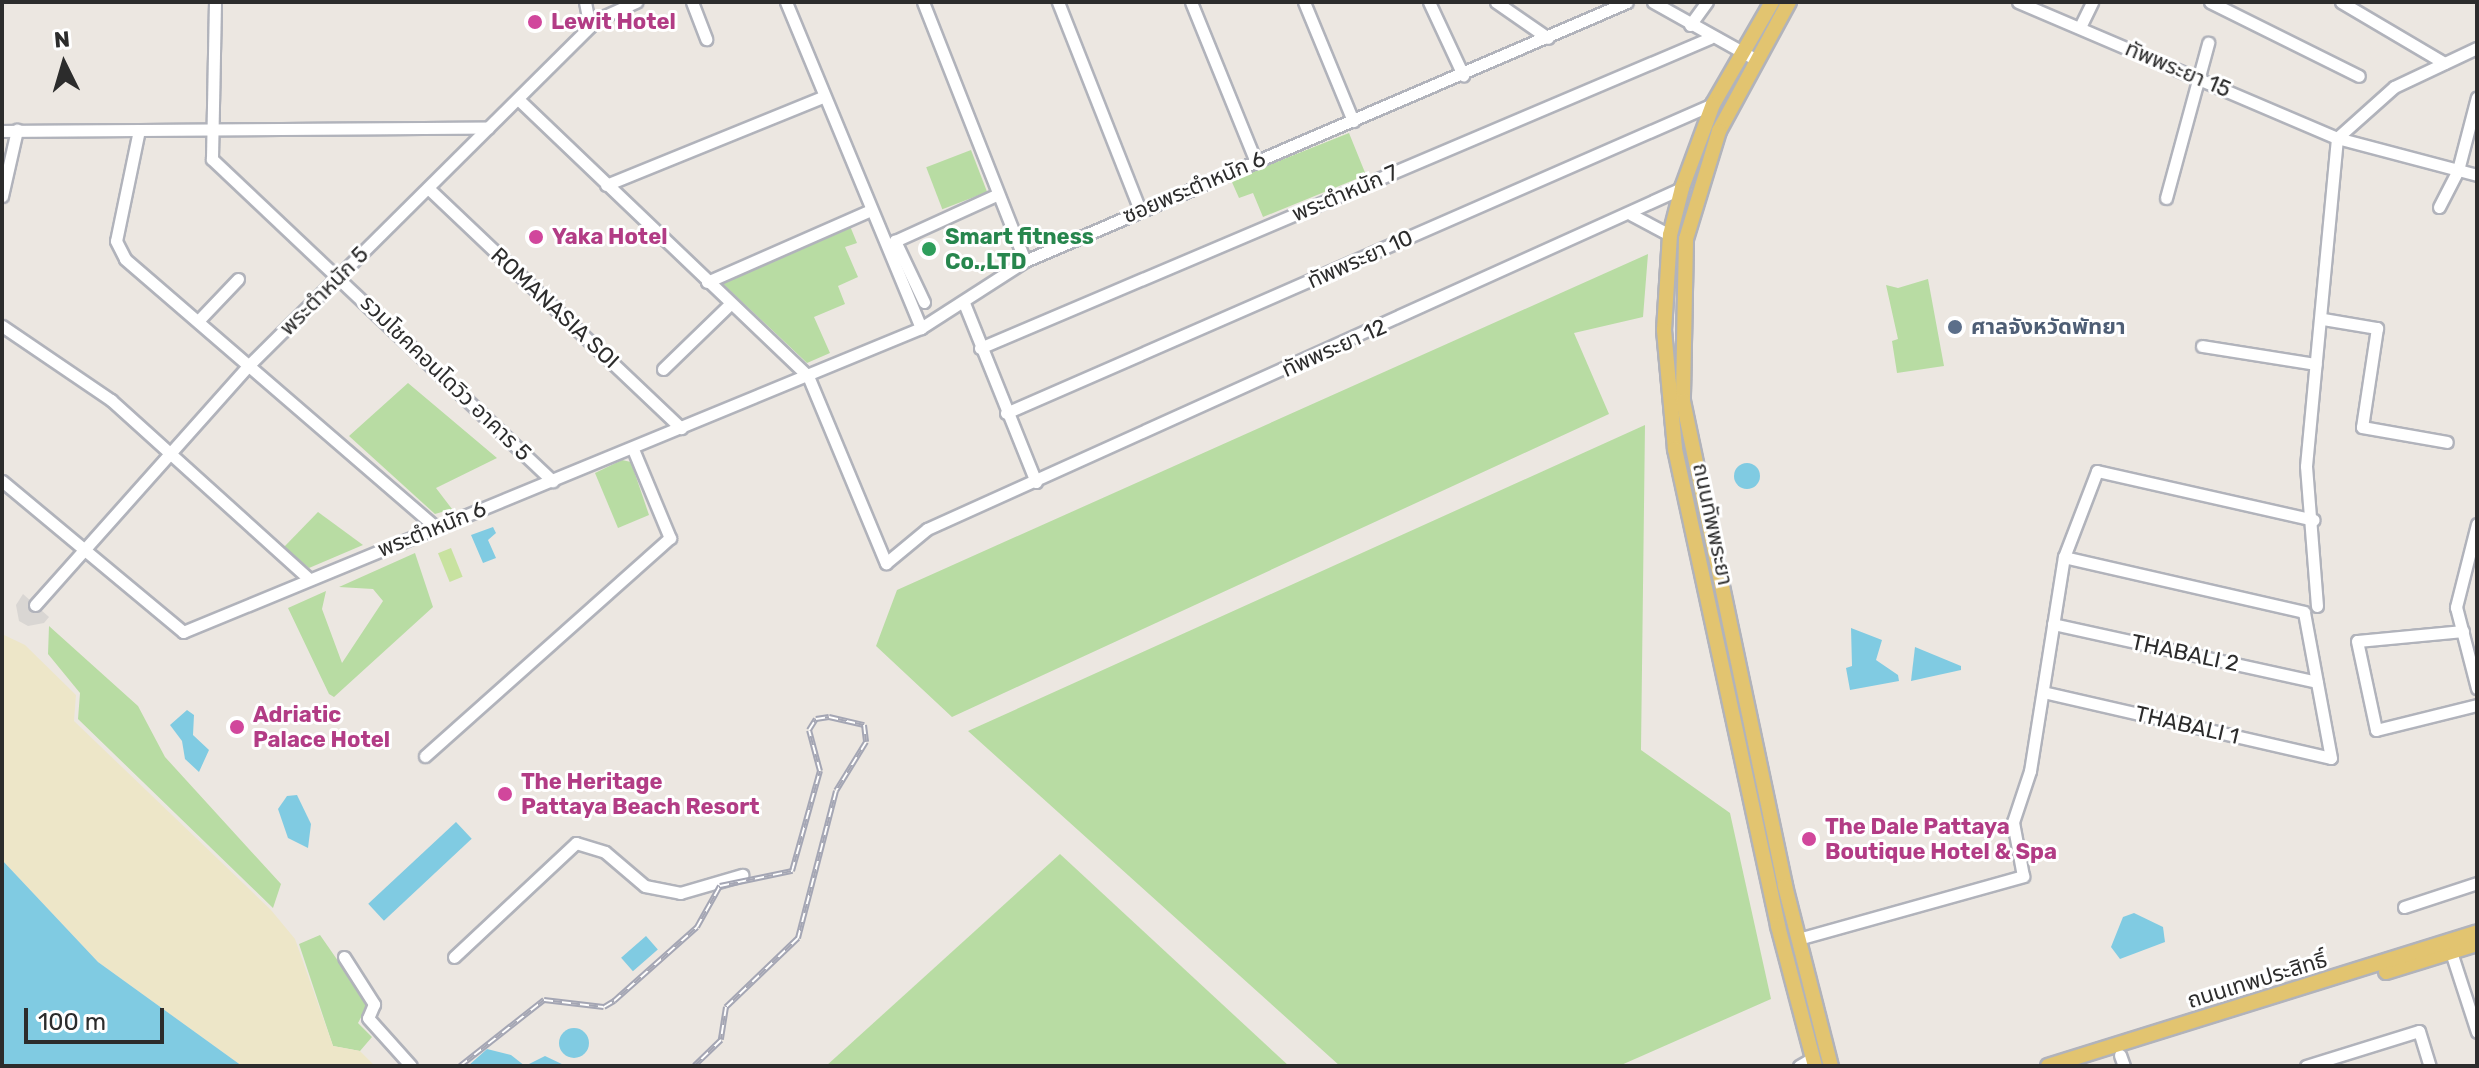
<!DOCTYPE html>
<html>
<head>
<meta charset="utf-8">
<style>
  body { margin:0 }
  #map { position:relative; width:2479px; height:1068px; overflow:hidden; background:#ece7e1; font-family:Rubik,"Noto Sans Thai",sans-serif }
  div>[style] { position:absolute }
  [style*='--x'] { left:calc(var(--x)*1px); top:calc(var(--y)*1px); width:calc(var(--w)*1px); rotate:calc(var(--a)*1deg) }
  .green>* { inset:0; background:#b8dca3; transform-origin:0 0 }
  .sand>* { inset:0; background:#ede6c8 }
  .pitch>* { inset:0; background:#c8e2a0; transform-origin:0 0 }
  .plaza>* { inset:0; background:#d9d6d3 }
  .water>* { inset:0; background:#80cbe2; transform-origin:0 0 }
  .round { border-radius:50% }
  .roads { filter:drop-shadow(2px 0 #b1b3bb) drop-shadow(-2px 0 #b1b3bb) drop-shadow(0 2px #b1b3bb) drop-shadow(0 -2px #b1b3bb) }
  .minor>* { height:11px; margin:-5.5px; padding:0 5.5px; transform-origin:5.5px; border-radius:5.5px; background:#fff }
  .major>* { height:14px; margin:-7px; padding:0 7px; transform-origin:7px; border-radius:7px; background:#e2c470 }
  .rail>* { height:6px; margin-top:-3px; transform-origin:0; background:repeating-linear-gradient(90deg,#fff 0 9px,#a4a6b4 0 18px); box-sizing:border-box; border-block:2px solid #a4a6b4 }
  .dots>* { width:22px; height:22px; translate:-50% -50%; box-sizing:border-box; border:4px solid #fff; border-radius:50% }
  span { translate:-50% -50%; white-space:nowrap; text-align:center; line-height:1.15; -webkit-text-stroke:6px #fff; paint-order:stroke }
  .hotel-label { font-size:22px; color:#b23c85; font-weight:700 }
  .left { translate:0 -50%; text-align:left }
  .street-label { font-size:22px; color:#2c2c2c }
  .leisure-label { font-size:22px; color:#27864d; font-weight:700 }
  .service-label { font-size:22px; color:#4e5e75; font-weight:700 }
  .frame { position:absolute; inset:0; border:4px solid #2c2c2c; pointer-events:none }
  .north { position:absolute; left:24px; top:24px; width:80px; height:80px; -webkit-text-stroke:6px #fff; paint-order:stroke; rotate:355deg; font-size:22px; font-weight:700; line-height:32px; text-align:center; color:#2c2c2c }
  .north::after { content:''; display:block; margin:auto; width:28px; height:36px; background:#2c2c2c; clip-path:polygon(50% 0,100% 100%,50% 72%,0 100%) }
  .scale { position:absolute; left:24px; top:1008px; width:140px; height:36px; box-sizing:border-box; border:4px solid #2c2c2c; border-top:0; padding-left:10px; font-size:24px; line-height:28px; white-space:nowrap; color:#2c2c2c; -webkit-text-stroke:6px #fff; paint-order:stroke }
</style>
</head>
<body>
<div id="map">
  <div class="green">
    <div style="clip-path:polygon(1349px 133px,1366px 175px,1263px 217px,1253px 193px,1239px 198px,1231px 180px)"></div>
    <div style="left:971px;top:150px;width:45px;height:48px;rotate:69deg"></div>
    <div style="clip-path:polygon(850px 226px,857px 243px,845px 247px,858px 277px,838px 286px,845px 304px,814px 317px,830px 353px,807px 363px,720px 281px)"></div>
    <div style="clip-path:polygon(1648px 254px,1643px 317px,1574px 333px,1609px 414px,952px 717px,876px 646px,897px 590px)"></div>
    <div style="clip-path:polygon(1928px 279px,1944px 366px,1897px 373px,1892px 341px,1898px 339px,1886px 285px,1898px 288px)"></div>
    <div style="clip-path:polygon(408px 383px,497px 458px,436px 488px,452px 509px,435px 514px,349px 436px)"></div>
    <div style="clip-path:polygon(1645px 425px,1641px 750px,1730px 813px,1771px 999px,1619px 1066px,1340px 1066px,968px 731px)"></div>
    <div style="clip-path:polygon(622px 460px,631px 462px,649px 515px,618px 528px,595px 473px)"></div>
    <div style="clip-path:polygon(318px 512px,363px 545px,309px 568px,284px 547px)"></div>
    <div style="clip-path:polygon(415px 553px,433px 607px,334px 697px,329px 694px,288px 608px,326px 591px,322px 609px,342px 663px,383px 601px,373px 589px,339px 587px)"></div>
    <div style="clip-path:polygon(49px 626px,138px 706px,165px 757px,281px 884px,273px 908px,78px 719px,80px 693px,48px 654px)"></div>
    <div style="clip-path:polygon(1060px 854px,1289px 1066px,826px 1066px)"></div>
    <div style="clip-path:polygon(320px 935px,368px 1004px,358px 1023px,372px 1037px,360px 1051px,333px 1046px,299px 944px)"></div>
  </div>
  <div class="sand">
    <div style="clip-path:polygon(2px 634px,25px 645px,76px 695px,74px 721px,271px 910px,295px 939px,333px 1046px,360px 1051px,375px 1066px,242px 1066px,98px 962px,2px 860px)"></div>
  </div>
  <div class="pitch">
    <div style="left:451px;top:548px;width:31px;height:14px;rotate:68deg"></div>
  </div>
  <div class="plaza">
    <div style="clip-path:polygon(23px 594px,49px 617px,44px 623px,28px 626px,19px 621px,16px 605px)"></div>
  </div>
  <div class="water">
    <div class="round" style="left:1734px;top:463px;width:26px;height:26px"></div>
    <div style="clip-path:polygon(493px 527px,496px 533px,488px 540px,496px 558px,483px 563px,471px 535px)"></div>
    <div style="clip-path:polygon(1851px 628px,1882px 640px,1876px 660px,1898px 675px,1899px 681px,1850px 690px,1846px 668px,1852px 666px)"></div>
    <div style="clip-path:polygon(1915px 647px,1961px 666px,1961px 670px,1911px 681px)"></div>
    <div style="clip-path:polygon(187px 710px,194px 715px,193px 735px,209px 750px,199px 772px,185px 759px,182px 741px,170px 725px)"></div>
    <div style="clip-path:polygon(297px 795px,311px 824px,308px 848px,288px 838px,278px 809px,287px 796px)"></div>
    <div style="left:456px;top:822px;width:23px;height:120px;rotate:47deg"></div>
    <div style="clip-path:polygon(2px 860px,98px 962px,242px 1066px,2px 1066px)"></div>
    <div style="clip-path:polygon(2134px 913px,2163px 927px,2165px 942px,2120px 959px,2111px 947px,2123px 917px)"></div>
    <div style="left:646px;top:936px;width:18px;height:33px;rotate:49deg"></div>
    <div class="round" style="left:559px;top:1028px;width:30px;height:30px"></div>
    <div style="clip-path:polygon(487px 1049px,511px 1055px,525px 1066px,545px 1056px,566px 1066px,468px 1066px)"></div>
  </div>
  <div class="roads">
    <div class="minor">
      <div style="--x:215;--y:2;--w:157;--a:91.1"></div>
      <div style="--x:212;--y:159;--w:469;--a:43.4"></div>
      <div style="--x:585;--y:2;--w:25;--a:79"></div>
      <div style="--x:692;--y:2;--w:40;--a:69"></div>
      <div style="--x:786;--y:2;--w:353;--a:67.5"></div>
      <div style="--x:923;--y:2;--w:278;--a:68.5"></div>
      <div style="--x:1058;--y:2;--w:224;--a:68.5"></div>
      <div style="--x:1191;--y:2;--w:170;--a:67.9"></div>
      <div style="--x:1304;--y:2;--w:129;--a:67.6"></div>
      <div style="--x:1429;--y:2;--w:81;--a:65"></div>
      <div style="--x:1496;--y:2;--w:63;--a:34.7"></div>
      <div style="--x:1653;--y:2;--w:117;--a:29.2"></div>
      <div style="--x:2018;--y:2;--w:347;--a:23.1"></div>
      <div style="--x:2337;--y:138;--w:145;--a:14.8"></div>
      <div style="--x:2210;--y:2;--w:166;--a:26.4"></div>
      <div style="--x:2341;--y:2;--w:120;--a:30.6"></div>
      <div style="--x:1690;--y:25;--w:29;--a:-54"></div>
      <div style="--x:2080;--y:27;--w:28;--a:-64"></div>
      <div style="--x:518;--y:99;--w:401;--a:43.7"></div>
      <div style="--x:808;--y:376;--w:203;--a:67.4"></div>
      <div style="--x:886;--y:563;--w:53;--a:-39.7"></div>
      <div style="--x:927;--y:529;--w:828;--a:-24.31"></div>
      <div style="--x:139;--y:130;--w:113;--a:101.7"></div>
      <div style="--x:116;--y:241;--w:20;--a:63"></div>
      <div style="--x:125;--y:259;--w:410;--a:40.8"></div>
      <div style="--x:2;--y:131;--w:486;--a:-0.4"></div>
      <div style="--x:606;--y:185;--w:234;--a:-22.1"></div>
      <div style="--x:428;--y:188;--w:349;--a:43.5"></div>
      <div style="--x:2;--y:196;--w:68;--a:-77.2"></div>
      <div style="--x:2166;--y:198;--w:161;--a:-74.8"></div>
      <div style="--x:2439;--y:207;--w:42;--a:-62.8"></div>
      <div style="--x:2458;--y:170;--w:75;--a:-75.4"></div>
      <div style="--x:1632;--y:215;--w:43;--a:27.8"></div>
      <div style="--x:707;--y:282;--w:179;--a:-23.7"></div>
      <div style="--x:924;--y:302;--w:68;--a:-115.4"></div>
      <div style="--x:895;--y:241;--w:113;--a:-24.5"></div>
      <div style="--x:964;--y:303;--w:193;--a:68.1"></div>
      <div style="--x:2323;--y:319;--w:55;--a:9.5"></div>
      <div style="--x:2377;--y:328;--w:100;--a:98.6"></div>
      <div style="--x:2362;--y:427;--w:86;--a:10"></div>
      <div style="--x:198;--y:321;--w:58;--a:-46.4"></div>
      <div style="--x:2;--y:326;--w:132;--a:34.2"></div>
      <div style="--x:111;--y:400;--w:267;--a:42.1"></div>
      <div style="--x:2202;--y:346;--w:115;--a:9"></div>
      <div style="--x:980;--y:348;--w:793;--a:-23.01"></div>
      <div style="--x:663;--y:369;--w:93;--a:-44.1"></div>
      <div style="--x:1006;--y:413;--w:772;--a:-23.61"></div>
      <div style="--x:2;--y:481;--w:236;--a:39.8"></div>
      <div style="--x:183;--y:632;--w:798;--a:-22.39"></div>
      <div style="--x:921;--y:328;--w:124;--a:-32.8"></div>
      <div style="--x:1025;--y:261;--w:655;--a:-23.28"></div>
      <div style="--x:2477;--y:524;--w:86;--a:104.2"></div>
      <div style="--x:2456;--y:607;--w:84;--a:75.5"></div>
      <div style="--x:35;--y:605;--w:323;--a:-48.3"></div>
      <div style="--x:250;--y:364;--w:490;--a:-44.8"></div>
      <div style="--x:598;--y:19;--w:42;--a:-24.1"></div>
      <div style="--x:2317;--y:606;--w:140;--a:-94.5"></div>
      <div style="--x:2306;--y:466;--w:329;--a:-84.6"></div>
      <div style="--x:2337;--y:138;--w:76;--a:-41.8"></div>
      <div style="--x:2394;--y:87;--w:92;--a:-25.2"></div>
      <div style="--x:2053;--y:624;--w:270;--a:12.4"></div>
      <div style="--x:2463;--y:631;--w:106;--a:174.6"></div>
      <div style="--x:2357;--y:641;--w:91;--a:77.9"></div>
      <div style="--x:2376;--y:730;--w:104;--a:-13.9"></div>
      <div style="--x:2043;--y:692;--w:295;--a:12.9"></div>
      <div style="--x:2331;--y:758;--w:148;--a:-100.5"></div>
      <div style="--x:2304;--y:612;--w:246;--a:-167.1"></div>
      <div style="--x:425;--y:756;--w:328;--a:-41.7"></div>
      <div style="--x:670;--y:538;--w:96;--a:-112.6"></div>
      <div style="--x:2404;--y:907;--w:77;--a:-18.2"></div>
      <div style="--x:1798;--y:939;--w:234;--a:-15.6"></div>
      <div style="--x:2023;--y:876;--w:55;--a:-100.5"></div>
      <div style="--x:2013;--y:822;--w:54;--a:-71.6"></div>
      <div style="--x:2030;--y:771;--w:217;--a:-81"></div>
      <div style="--x:2064;--y:557;--w:92;--a:-69"></div>
      <div style="--x:2097;--y:471;--w:222;--a:12.7"></div>
      <div style="--x:2451;--y:952;--w:84;--a:72"></div>
      <div style="--x:344;--y:957;--w:56;--a:57.4"></div>
      <div style="--x:374;--y:1004;--w:15;--a:113"></div>
      <div style="--x:368;--y:1018;--w:64;--a:48.1"></div>
      <div style="--x:454;--y:957;--w:167;--a:-43.1"></div>
      <div style="--x:576;--y:843;--w:30;--a:17"></div>
      <div style="--x:605;--y:852;--w:52;--a:40.4"></div>
      <div style="--x:645;--y:886;--w:36;--a:11"></div>
      <div style="--x:680;--y:893;--w:65;--a:-16.2"></div>
      <div style="--x:2120;--y:1055;--w:12;--a:70"></div>
      <div style="--x:1799;--y:1066;--w:16;--a:-30"></div>
      <div style="--x:2306;--y:1066;--w:118;--a:-17.2"></div>
      <div style="--x:2419;--y:1031;--w:37;--a:73"></div>
    </div>
    <div class="major">
      <div style="--x:1772;--y:2;--w:118;--a:120"></div>
      <div style="--x:1713;--y:104;--w:90;--a:110.3"></div>
      <div style="--x:1682;--y:188;--w:49;--a:104.3"></div>
      <div style="--x:1670;--y:235;--w:95;--a:93.6"></div>
      <div style="--x:1664;--y:330;--w:120;--a:84.7"></div>
      <div style="--x:1675;--y:449;--w:488;--a:77.8"></div>
      <div style="--x:1778;--y:926;--w:145;--a:75.2"></div>
      <div style="--x:1789;--y:2;--w:147;--a:118.5"></div>
      <div style="--x:1719;--y:131;--w:113;--a:107"></div>
      <div style="--x:1686;--y:239;--w:162;--a:91.1"></div>
      <div style="--x:1683;--y:401;--w:496;--a:78.1"></div>
      <div style="--x:1785;--y:886;--w:186;--a:75.7"></div>
      <div style="--x:2386;--y:972;--w:95;--a:-17.1"></div>
      <div style="--x:2048;--y:1066;--w:449;--a:-17.3"></div>
    </div>
  </div>
  <div class="rail">
    <div style="--x:460;--y:1066;--w:107;--a:-38.2"></div>
    <div style="--x:544;--y:1000;--w:60;--a:6.7"></div>
    <div style="--x:604;--y:1007;--w:12;--a:-31"></div>
    <div style="--x:614;--y:1001;--w:111;--a:-41.7"></div>
    <div style="--x:697;--y:927;--w:47;--a:-60.7"></div>
    <div style="--x:720;--y:886;--w:74;--a:-11.8"></div>
    <div style="--x:792;--y:871;--w:104;--a:-74.4"></div>
    <div style="--x:820;--y:771;--w:42;--a:-105"></div>
    <div style="--x:809;--y:730;--w:13;--a:-58"></div>
    <div style="--x:816;--y:719;--w:13;--a:-9"></div>
    <div style="--x:829;--y:717;--w:36;--a:13"></div>
    <div style="--x:864;--y:725;--w:17;--a:83"></div>
    <div style="--x:866;--y:742;--w:57;--a:121.5"></div>
    <div style="--x:836;--y:791;--w:152;--a:104.5"></div>
    <div style="--x:798;--y:938;--w:100;--a:136.2"></div>
    <div style="--x:726;--y:1007;--w:33;--a:99"></div>
    <div style="--x:721;--y:1040;--w:37;--a:136"></div>
  </div>
  <div class="dots">
    <div style="left:535px;top:22px;background:#d1479c"></div>
    <div style="left:536px;top:237px;background:#d1479c"></div>
    <div style="left:929px;top:249px;background:#2e9e5b"></div>
    <div style="left:1955px;top:327px;background:#5c6f8a"></div>
    <div style="left:237px;top:727px;background:#d1479c"></div>
    <div style="left:505px;top:794px;background:#d1479c"></div>
    <div style="left:1809px;top:839px;background:#d1479c"></div>
  </div>
  <div class="hotel-label">
    <span class="left" style="left:551px;top:22px">Lewit Hotel</span>
    <span class="left" style="left:552px;top:237px">Yaka Hotel</span>
    <span class="left" style="left:253px;top:727px">Adriatic<br>Palace Hotel</span>
    <span class="left" style="left:521px;top:794px">The Heritage<br>Pattaya Beach Resort</span>
    <span class="left" style="left:1825px;top:839px">The Dale Pattaya<br>Boutique Hotel &amp; Spa</span>
  </div>
  <div class="street-label">
    <span style="left:2178px;top:69px;rotate:23deg">ทัพพระยา 15</span>
    <span style="left:1194px;top:187px;rotate:-23deg">ซอยพระตำหนัก 6</span>
    <span style="left:1345px;top:193px;rotate:-23deg">พระตำหนัก 7</span>
    <span style="left:1360px;top:259px;rotate:-24deg">ทัพพระยา 10</span>
    <span style="left:324px;top:291px;rotate:-45deg">พระตำหนัก 5</span>
    <span style="left:555px;top:308px;rotate:43deg">ROMANASIA SOI</span>
    <span style="left:1334px;top:348px;rotate:-24deg">ทัพพระยา 12</span>
    <span style="left:446px;top:378px;rotate:44deg">รวมโชคคอนโดวิว อาคาร 5</span>
    <span style="left:1713px;top:524px;rotate:78deg">ถนนทัพพระยา</span>
    <span style="left:432px;top:529px;rotate:-22deg">พระตำหนัก 6</span>
    <span style="left:2185px;top:653px;rotate:12deg">THABALI 2</span>
    <span style="left:2187px;top:725px;rotate:13deg">THABALI 1</span>
    <span style="left:2257px;top:980px;rotate:-17deg">ถนนเทพประสิทธิ์</span>
  </div>
  <div class="leisure-label">
    <span class="left" style="left:945px;top:249px">Smart fitness<br>Co.,LTD</span>
  </div>
  <div class="service-label">
    <span class="left" style="left:1971px;top:327px">ศาลจังหวัดพัทยา</span>
  </div>
  <div class="frame"></div>
  <div class="north">N</div>
  <div class="scale">100 m</div>
</div>
</body>
</html>
